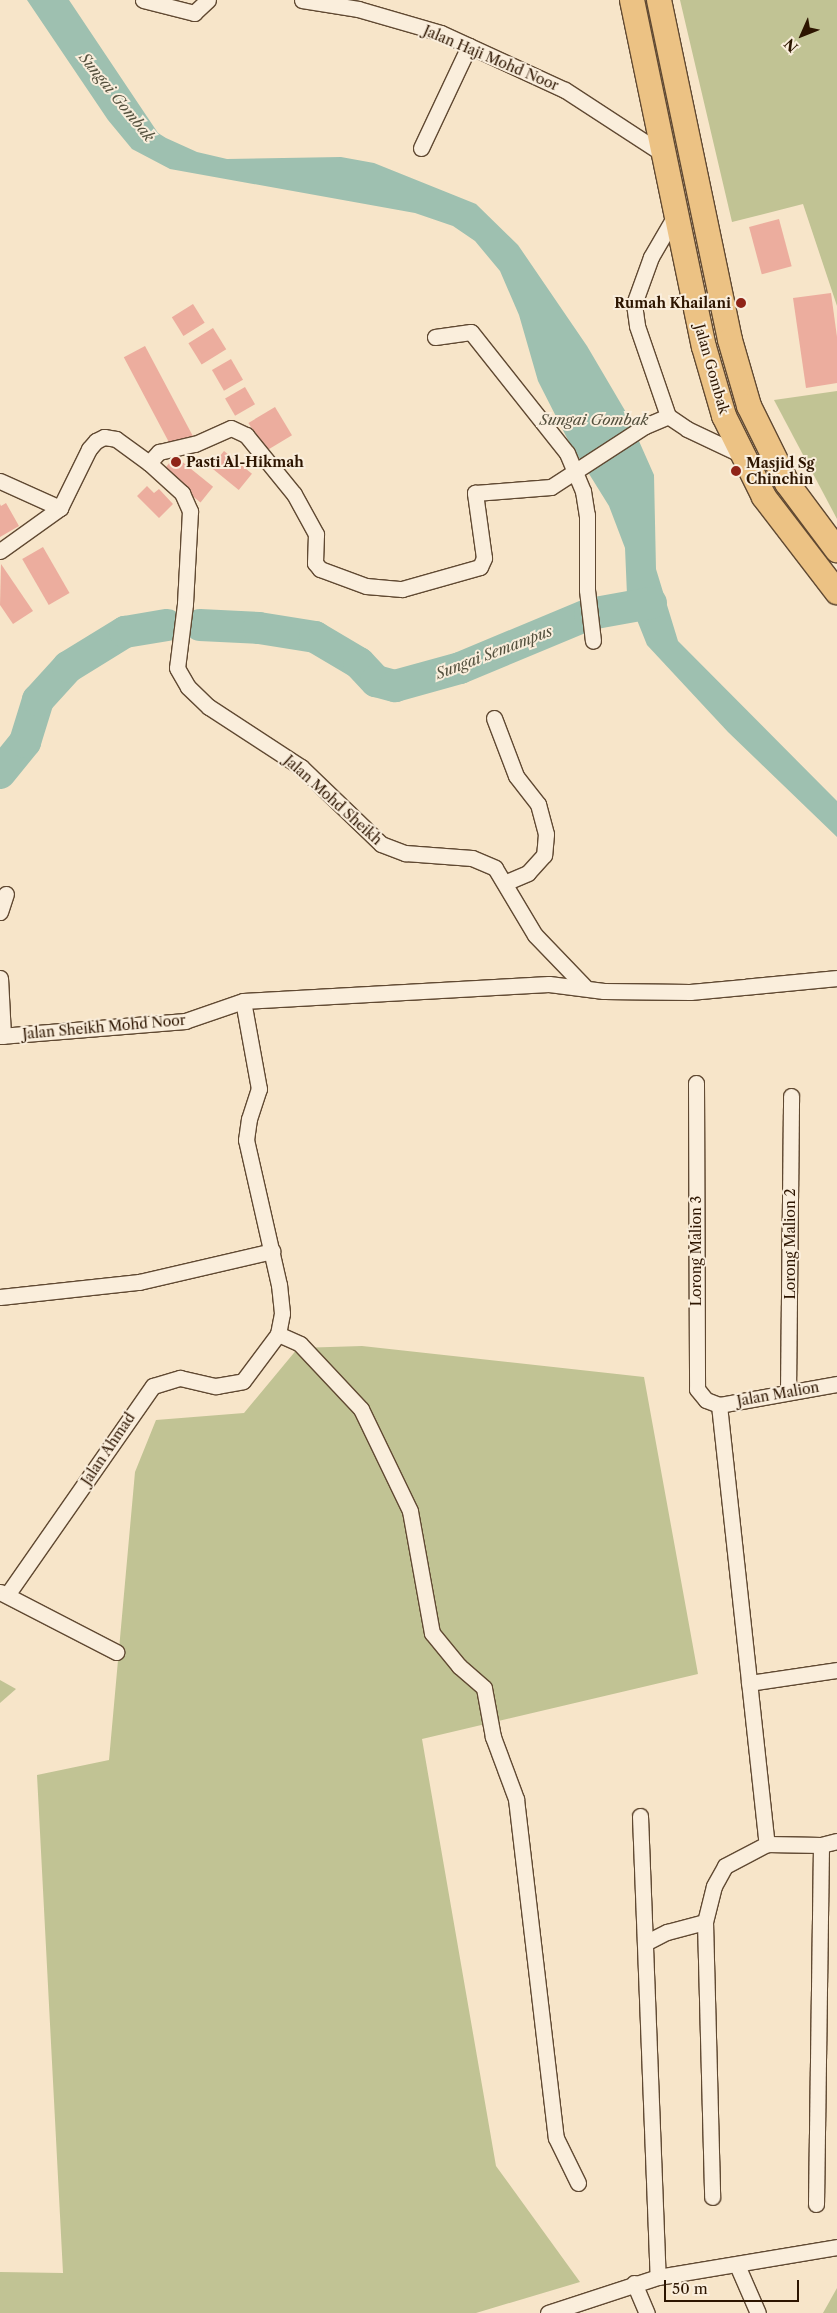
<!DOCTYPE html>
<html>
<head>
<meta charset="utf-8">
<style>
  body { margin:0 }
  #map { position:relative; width:837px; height:2313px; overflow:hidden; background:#f7e5c9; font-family:"Libre Caslon Text",serif }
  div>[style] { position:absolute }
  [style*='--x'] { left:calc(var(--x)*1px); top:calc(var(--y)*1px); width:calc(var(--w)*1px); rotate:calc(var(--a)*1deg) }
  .green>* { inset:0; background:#c1c394 }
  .water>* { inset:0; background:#9ec0b0 }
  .river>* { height:32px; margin:-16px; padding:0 16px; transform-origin:16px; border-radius:16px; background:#9ec0b0 }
  .building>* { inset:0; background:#ecad9e; transform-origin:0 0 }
  .roads { filter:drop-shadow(1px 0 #604932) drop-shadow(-1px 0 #604932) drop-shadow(0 1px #604932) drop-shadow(0 -1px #604932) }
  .street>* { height:15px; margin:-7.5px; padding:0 7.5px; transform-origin:7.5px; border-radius:7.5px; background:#faeedc }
  .primary>* { height:24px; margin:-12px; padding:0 12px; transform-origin:12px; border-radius:12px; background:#ecc284 }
  .dots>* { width:14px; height:14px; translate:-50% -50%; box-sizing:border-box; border:2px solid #faeedc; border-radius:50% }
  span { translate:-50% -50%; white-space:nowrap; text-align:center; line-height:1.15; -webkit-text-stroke:4px #faeedc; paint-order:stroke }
  .street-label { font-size:14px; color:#2d1500 }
  .poi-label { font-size:14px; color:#2d1500; font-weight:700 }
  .right { translate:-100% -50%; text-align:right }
  .left { translate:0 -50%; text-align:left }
  .water-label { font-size:15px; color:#55513e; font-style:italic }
  .north { position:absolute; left:777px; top:10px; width:50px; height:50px; -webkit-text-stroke:4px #faeedc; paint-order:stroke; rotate:226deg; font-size:14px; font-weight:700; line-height:20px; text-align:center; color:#2d1500 }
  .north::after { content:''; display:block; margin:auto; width:18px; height:22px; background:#2d1500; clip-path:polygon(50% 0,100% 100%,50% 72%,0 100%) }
  .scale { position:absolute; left:664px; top:2280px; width:135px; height:22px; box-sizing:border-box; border:2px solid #2d1500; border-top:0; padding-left:6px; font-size:15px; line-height:18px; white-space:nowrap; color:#2d1500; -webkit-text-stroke:4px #faeedc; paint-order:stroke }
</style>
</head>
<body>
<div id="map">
  <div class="green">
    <div style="clip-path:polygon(680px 0,837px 0,837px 306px,803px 204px,732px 222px)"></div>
    <div style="clip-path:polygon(837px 391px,837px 519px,774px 400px)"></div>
    <div style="clip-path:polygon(362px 1346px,644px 1377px,698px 1674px,422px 1739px,496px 2166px,580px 2282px,476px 2313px,0 2313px,0 2272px,63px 2273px,37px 1775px,109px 1760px,135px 1472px,156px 1420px,244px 1413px,298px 1348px)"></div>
    <div style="clip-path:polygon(0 1680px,16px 1689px,0 1703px)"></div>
    <div style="clip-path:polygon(837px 2288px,837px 2313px,823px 2313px)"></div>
  </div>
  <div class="water">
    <div style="clip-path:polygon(27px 0,69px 0,158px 133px,166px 138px,197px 152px,227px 159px,341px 157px,374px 163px,476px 204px,518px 245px,587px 346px,627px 414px,654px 475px,656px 569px,678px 641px,837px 801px,837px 837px,728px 732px,647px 645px,627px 595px,625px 548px,609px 506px,568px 440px,538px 381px,519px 315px,500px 271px,475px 241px,453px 226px,415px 213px,170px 169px,132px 149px,108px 120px)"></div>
  </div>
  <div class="river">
    <div style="--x:200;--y:625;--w:59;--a:2.9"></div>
    <div style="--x:259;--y:628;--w:57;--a:9.1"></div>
    <div style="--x:315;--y:637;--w:51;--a:30.6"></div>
    <div style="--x:359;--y:663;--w:25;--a:47"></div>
    <div style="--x:376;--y:681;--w:20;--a:15"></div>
    <div style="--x:395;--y:686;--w:67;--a:-15.5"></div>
    <div style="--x:460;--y:668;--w:141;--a:-22.6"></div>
    <div style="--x:590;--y:614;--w:62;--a:-10.2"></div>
    <div style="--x:0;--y:773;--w:40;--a:-51"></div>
    <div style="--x:25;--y:742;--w:44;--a:-72.8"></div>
    <div style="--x:38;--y:700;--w:45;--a:-47.7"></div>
    <div style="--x:68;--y:667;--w:67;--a:-31.6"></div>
    <div style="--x:125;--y:632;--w:43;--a:-9.5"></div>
  </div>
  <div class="building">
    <div style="left:779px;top:219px;width:49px;height:31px;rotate:75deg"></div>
    <div style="clip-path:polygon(831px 293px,837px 337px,837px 383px,806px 388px,793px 298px)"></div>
    <div style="left:193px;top:304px;width:22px;height:25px;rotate:58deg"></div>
    <div style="left:213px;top:328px;width:25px;height:29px;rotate:58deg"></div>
    <div style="left:145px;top:346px;width:103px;height:24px;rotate:62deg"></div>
    <div style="left:231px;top:359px;width:24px;height:22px;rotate:60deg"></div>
    <div style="left:245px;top:387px;width:20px;height:23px;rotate:60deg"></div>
    <div style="left:275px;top:407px;width:33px;height:31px;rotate:59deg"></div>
    <div style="left:224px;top:451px;width:36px;height:21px;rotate:39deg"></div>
    <div style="left:175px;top:456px;width:49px;height:20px;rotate:39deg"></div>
    <div style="clip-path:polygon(147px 486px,154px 493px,159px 489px,173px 504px,159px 518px,137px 496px)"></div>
    <div style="clip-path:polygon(6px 503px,19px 526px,0 537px,0 504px,1px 506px)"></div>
    <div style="left:43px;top:547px;width:53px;height:24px;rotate:60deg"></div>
    <div style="clip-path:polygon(1px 564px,33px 611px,13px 624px,0 605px)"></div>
  </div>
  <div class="roads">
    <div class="street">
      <div style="--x:143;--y:0;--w:53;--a:14.3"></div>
      <div style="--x:194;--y:13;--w:19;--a:-43"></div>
      <div style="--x:302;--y:0;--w:57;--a:9.1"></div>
      <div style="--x:358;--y:9;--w:86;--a:16.1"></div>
      <div style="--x:441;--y:33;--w:136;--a:24.7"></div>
      <div style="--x:565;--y:90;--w:117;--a:33.1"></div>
      <div style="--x:421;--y:148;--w:113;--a:-64.8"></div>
      <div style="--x:676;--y:214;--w:50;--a:120.2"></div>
      <div style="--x:651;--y:257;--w:50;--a:109.9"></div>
      <div style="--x:634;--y:304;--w:22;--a:82"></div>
      <div style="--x:637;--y:326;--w:95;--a:71"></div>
      <div style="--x:668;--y:416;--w:23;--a:34"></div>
      <div style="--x:687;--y:429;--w:59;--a:25.3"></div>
      <div style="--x:435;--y:337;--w:36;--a:-8"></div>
      <div style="--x:471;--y:332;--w:154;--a:51.6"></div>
      <div style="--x:567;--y:453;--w:41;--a:67.2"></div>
      <div style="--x:583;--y:491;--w:24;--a:81"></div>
      <div style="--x:587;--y:515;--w:75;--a:90"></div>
      <div style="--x:587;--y:590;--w:51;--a:83.3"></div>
      <div style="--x:149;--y:463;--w:15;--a:-48"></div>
      <div style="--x:159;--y:452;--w:37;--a:-13"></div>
      <div style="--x:195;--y:444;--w:39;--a:-24"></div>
      <div style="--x:231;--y:428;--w:17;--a:25"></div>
      <div style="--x:246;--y:435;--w:76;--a:50.9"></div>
      <div style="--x:294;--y:494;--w:46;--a:61.2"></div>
      <div style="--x:316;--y:534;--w:29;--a:92"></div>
      <div style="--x:315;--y:563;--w:8;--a:50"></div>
      <div style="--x:320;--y:569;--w:49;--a:20.3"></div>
      <div style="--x:366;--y:586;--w:36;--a:5"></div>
      <div style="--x:402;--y:589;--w:81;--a:-15.8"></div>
      <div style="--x:480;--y:567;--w:10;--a:-66"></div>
      <div style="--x:484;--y:558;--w:66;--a:-97.9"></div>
      <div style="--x:475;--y:493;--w:76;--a:-4.5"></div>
      <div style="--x:551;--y:487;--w:112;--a:-33"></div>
      <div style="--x:645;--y:426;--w:25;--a:-23"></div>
      <div style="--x:0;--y:481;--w:66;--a:24.2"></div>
      <div style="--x:0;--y:551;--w:74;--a:-35.6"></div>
      <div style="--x:60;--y:508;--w:66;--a:-63.8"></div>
      <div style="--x:89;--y:449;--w:11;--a:-49"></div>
      <div style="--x:96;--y:441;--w:9;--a:-27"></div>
      <div style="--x:104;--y:437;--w:12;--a:9"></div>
      <div style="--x:116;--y:439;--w:41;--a:36"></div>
      <div style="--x:149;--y:463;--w:45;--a:42.3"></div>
      <div style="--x:182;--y:493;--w:20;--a:66"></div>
      <div style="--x:190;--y:511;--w:93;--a:93.1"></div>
      <div style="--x:185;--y:604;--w:64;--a:97.1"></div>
      <div style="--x:177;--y:668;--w:22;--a:60"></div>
      <div style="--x:188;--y:687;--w:29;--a:44"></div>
      <div style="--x:209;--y:707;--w:110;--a:33.1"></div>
      <div style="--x:301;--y:767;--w:111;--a:43.9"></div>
      <div style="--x:381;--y:844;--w:26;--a:21"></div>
      <div style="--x:405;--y:853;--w:67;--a:4.3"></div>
      <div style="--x:472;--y:858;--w:25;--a:23"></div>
      <div style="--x:495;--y:868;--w:78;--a:59.2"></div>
      <div style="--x:535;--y:935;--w:71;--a:46.1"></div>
      <div style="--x:494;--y:718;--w:62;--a:69.2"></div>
      <div style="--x:516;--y:776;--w:36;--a:52"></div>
      <div style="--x:538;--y:804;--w:31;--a:75"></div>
      <div style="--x:546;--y:834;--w:21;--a:95"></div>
      <div style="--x:544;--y:855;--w:24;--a:132"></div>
      <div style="--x:528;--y:873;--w:25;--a:157"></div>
      <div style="--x:0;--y:912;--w:19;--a:-72"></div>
      <div style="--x:0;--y:978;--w:58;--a:87"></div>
      <div style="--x:0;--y:1036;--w:186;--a:-4.6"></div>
      <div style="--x:185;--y:1021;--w:61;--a:-19"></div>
      <div style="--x:243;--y:1001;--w:306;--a:-3.2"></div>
      <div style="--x:549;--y:984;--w:55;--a:7.3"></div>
      <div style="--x:604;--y:991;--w:86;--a:0.7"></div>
      <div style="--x:690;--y:992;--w:148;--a:-5.4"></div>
      <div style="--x:696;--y:1083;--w:306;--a:89.8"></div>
      <div style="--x:697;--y:1389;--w:14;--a:51"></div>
      <div style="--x:706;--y:1400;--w:14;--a:21"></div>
      <div style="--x:719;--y:1405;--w:120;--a:-10.1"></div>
      <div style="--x:0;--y:1297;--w:140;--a:-6.2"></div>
      <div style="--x:139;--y:1282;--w:137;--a:-13.1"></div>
      <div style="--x:278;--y:1334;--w:24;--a:24"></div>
      <div style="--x:300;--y:1344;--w:89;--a:46.8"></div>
      <div style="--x:361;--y:1409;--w:113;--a:64.3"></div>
      <div style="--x:410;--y:1511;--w:124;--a:79.8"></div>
      <div style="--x:432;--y:1633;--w:43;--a:50.7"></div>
      <div style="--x:459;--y:1666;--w:33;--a:41"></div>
      <div style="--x:484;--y:1688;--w:50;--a:79.6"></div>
      <div style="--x:493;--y:1737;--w:66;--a:69.6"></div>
      <div style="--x:516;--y:1799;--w:341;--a:83.3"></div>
      <div style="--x:556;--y:2138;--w:50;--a:63.9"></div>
      <div style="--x:788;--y:1392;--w:296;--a:-89.4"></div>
      <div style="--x:719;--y:1405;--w:442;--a:83.8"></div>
      <div style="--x:0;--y:1592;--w:131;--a:27.3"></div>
      <div style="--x:7;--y:1595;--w:255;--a:-55.1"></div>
      <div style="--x:153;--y:1386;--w:28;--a:-17"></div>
      <div style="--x:180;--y:1378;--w:37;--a:13"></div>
      <div style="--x:216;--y:1386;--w:27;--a:-10"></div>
      <div style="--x:243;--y:1381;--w:59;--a:-53.3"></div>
      <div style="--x:278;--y:1334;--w:21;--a:-79"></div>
      <div style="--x:282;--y:1313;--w:28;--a:-96"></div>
      <div style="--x:279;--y:1285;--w:149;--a:-102.8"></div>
      <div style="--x:246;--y:1140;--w:21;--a:-82"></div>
      <div style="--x:249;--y:1119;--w:32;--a:-72"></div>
      <div style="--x:259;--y:1089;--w:89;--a:-100.3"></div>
      <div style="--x:749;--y:1683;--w:89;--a:-8.4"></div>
      <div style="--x:640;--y:1816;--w:461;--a:87.8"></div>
      <div style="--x:705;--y:1922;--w:37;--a:-76"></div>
      <div style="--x:714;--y:1886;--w:23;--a:-61"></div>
      <div style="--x:725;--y:1866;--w:47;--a:-27.6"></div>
      <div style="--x:767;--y:1844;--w:54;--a:1.1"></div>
      <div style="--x:821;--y:1845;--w:16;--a:-14"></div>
      <div style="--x:645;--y:1943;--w:25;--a:-27"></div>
      <div style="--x:667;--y:1932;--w:39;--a:-15"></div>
      <div style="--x:705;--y:1922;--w:275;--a:88.5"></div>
      <div style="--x:816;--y:2204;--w:359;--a:-89.2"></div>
      <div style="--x:737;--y:2265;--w:52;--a:66.4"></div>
      <div style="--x:634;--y:2283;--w:33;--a:67"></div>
      <div style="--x:548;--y:2313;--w:116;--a:-18.1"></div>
      <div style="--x:658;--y:2277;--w:181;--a:-9.5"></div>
    </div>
    <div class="primary">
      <div style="--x:632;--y:0;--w:354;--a:78.3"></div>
      <div style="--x:704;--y:347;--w:72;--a:73.8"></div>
      <div style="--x:724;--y:416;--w:90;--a:63.7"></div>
      <div style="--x:764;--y:497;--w:120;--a:52.5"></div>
      <div style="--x:659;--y:0;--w:347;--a:78.2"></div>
      <div style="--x:730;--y:340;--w:69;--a:73.9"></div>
      <div style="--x:749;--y:406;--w:86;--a:63.7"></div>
      <div style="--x:787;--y:483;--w:84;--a:53.3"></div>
    </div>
  </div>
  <div class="dots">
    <div style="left:741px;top:303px;background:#8f2418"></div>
    <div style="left:176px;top:462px;background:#8f2418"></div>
    <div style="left:736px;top:471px;background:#8f2418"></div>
  </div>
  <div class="street-label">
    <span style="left:491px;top:58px;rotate:23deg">Jalan Haji Mohd Noor</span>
    <span style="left:712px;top:369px;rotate:74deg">Jalan Gombak</span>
    <span style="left:333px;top:800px;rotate:42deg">Jalan Mohd Sheikh</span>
    <span style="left:104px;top:1027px;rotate:-5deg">Jalan Sheikh Mohd Noor</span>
    <span style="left:790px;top:1244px;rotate:-90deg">Lorong Malion 2</span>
    <span style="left:696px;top:1251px;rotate:-90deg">Lorong Malion 3</span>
    <span style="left:778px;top:1394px;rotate:-10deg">Jalan Malion</span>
    <span style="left:108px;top:1449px;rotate:-56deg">Jalan Ahmad</span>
  </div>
  <div class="poi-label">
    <span class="right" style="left:731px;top:303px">Rumah Khailani</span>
    <span class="left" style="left:186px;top:462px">Pasti Al-Hikmah</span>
    <span class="left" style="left:746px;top:471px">Masjid Sg<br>Chinchin</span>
  </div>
  <div class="water-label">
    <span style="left:117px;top:97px;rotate:51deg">Sungai Gombak</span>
    <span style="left:594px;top:420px">Sungai Gombak</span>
    <span style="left:494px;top:652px;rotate:-21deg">Sungai Semampus</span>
  </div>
  <div class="north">N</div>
  <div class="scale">50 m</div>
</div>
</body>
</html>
